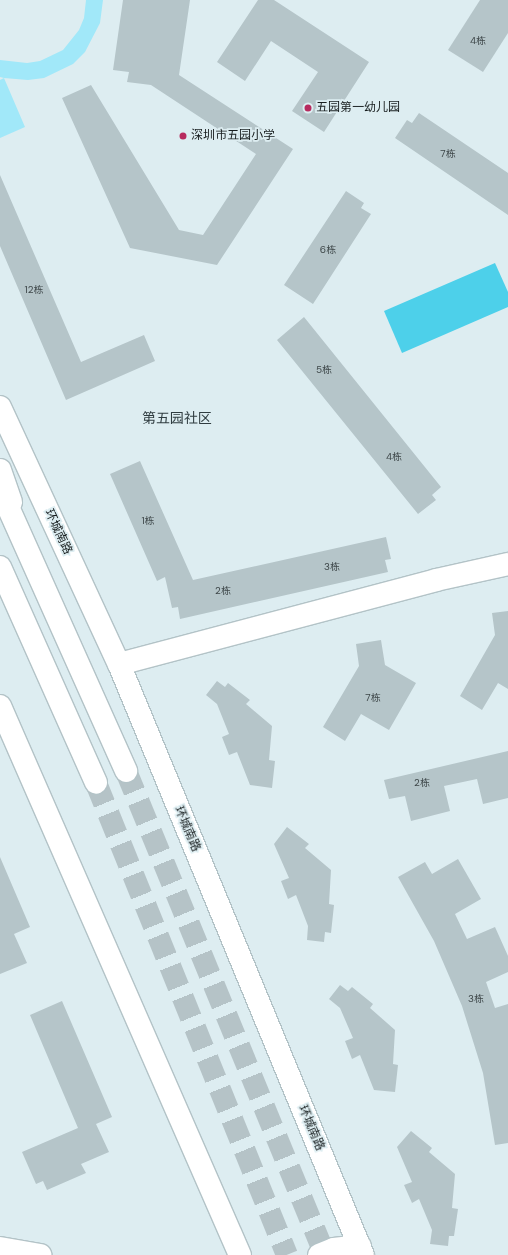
<!DOCTYPE html>
<html>
<head>
<meta charset="utf-8">
<style>
  body { margin:0 }
  #map { position:relative; width:508px; height:1255px; overflow:hidden; background:#ddedf1; font-family:"DM Sans","Noto Sans SC",sans-serif }
  div>[style] { position:absolute }
  [style*='--x'] { left:calc(var(--x)*1px); top:calc(var(--y)*1px); width:calc(var(--w)*1px); rotate:calc(var(--a)*1deg) }
  .green>* { inset:0; background:#a1e8f9 }
  .water>* { inset:0; background:#4dd0ea }
  .building>* { inset:0; background:#b5c5c9 }
  .major-tunnel>* { height:22px; margin-top:-11px; transform-origin:0; background:repeating-linear-gradient(90deg,#b5c3c7 0 22px,transparent 0 33px) }
  .roads { filter:drop-shadow(1px 0 #b3c3c7) drop-shadow(-1px 0 #b3c3c7) drop-shadow(0 1px #b3c3c7) drop-shadow(0 -1px #b3c3c7) }
  .minor>* { height:22px; margin:-11px; padding:0 11px; transform-origin:11px; border-radius:11px; background:#fff }
  .major>* { height:22px; margin:-11px; padding:0 11px; transform-origin:11px; border-radius:11px; background:#fff }
  .dots>* { width:11px; height:11px; translate:-50% -50%; box-sizing:border-box; border:2px solid #ddedf1; border-radius:50% }
  span { translate:-50% -50%; white-space:nowrap; text-align:center; line-height:1.15; -webkit-text-stroke:3.5px #ddedf1; paint-order:stroke }
  .number-label { font-size:10px; color:#3e4749 }
  .number-label span { -webkit-text-stroke-width:0 }
  .poi-label { font-size:12px; color:#171d1e }
  .left { translate:0 -50%; text-align:left }
  .street-label { font-size:12px; color:#171d1e }
  .quarter-label { font-size:14px; color:#2f3c40 }
</style>
</head>
<body>
<div id="map">
  <div class="green">
    <div style="clip-path:polygon(86px 0,103px 0,100px 23px,85px 52px,73px 64px,44px 78px,28px 80px,4px 78px,25px 127px,0 138px,0 80px,4px 78px,0 77px,0 60px,27px 63px,40px 61px,63px 50px,79px 30px,84px 18px)"></div>
  </div>
  <div class="water">
    <div style="clip-path:polygon(495px 263px,508px 292px,508px 307px,402px 353px,384px 311px)"></div>
  </div>
  <div class="building">
    <div style="clip-path:polygon(123px 0,190px 0,179px 75px,293px 149px,217px 265px,130px 248px,62px 98px,91px 85px,179px 230px,203px 235px,256px 154px,151px 85px,127px 82px,129px 72px,113px 70px)"></div>
    <div style="clip-path:polygon(258px 0,274px 0,369px 62px,324px 132px,292px 111px,318px 72px,271px 41px,245px 81px,217px 62px)"></div>
    <div style="clip-path:polygon(480px 0,508px 0,508px 33px,483px 72px,448px 50px)"></div>
    <div style="clip-path:polygon(419px 113px,508px 173px,508px 215px,395px 138px,407px 120px,412px 123px)"></div>
    <div style="clip-path:polygon(0 175px,81px 362px,144px 335px,155px 361px,66px 400px,0 246px)"></div>
    <div style="clip-path:polygon(346px 191px,364px 203px,361px 208px,371px 214px,313px 304px,284px 285px)"></div>
    <div style="clip-path:polygon(304px 317px,441px 487px,432px 495px,436px 500px,418px 514px,277px 340px)"></div>
    <div style="clip-path:polygon(140px 461px,193px 580px,386px 537px,391px 559px,385px 560px,388px 572px,180px 619px,178px 607px,172px 608px,165px 577px,157px 581px,110px 474px)"></div>
    <div style="clip-path:polygon(508px 611px,508px 689px,498px 683px,482px 710px,460px 696px,495px 635px,492px 613px)"></div>
    <div style="clip-path:polygon(381px 640px,385px 665px,416px 683px,389px 730px,361px 714px,345px 741px,323px 727px,359px 666px,356px 644px)"></div>
    <div style="clip-path:polygon(217px 681px,225px 687px,228px 683px,250px 700px,246px 704px,272px 726px,269px 760px,275px 761px,272px 788px,250px 785px,237px 752px,229px 755px,222px 737px,229px 734px,217px 704px,206px 695px)"></div>
    <div style="clip-path:polygon(508px 751px,508px 798px,483px 804px,477px 779px,444px 786px,450px 811px,411px 821px,405px 796px,389px 799px,384px 780px)"></div>
    <div style="clip-path:polygon(287px 827px,309px 844px,305px 848px,331px 870px,329px 904px,334px 905px,331px 933px,325px 932px,324px 942px,307px 940px,308px 926px,296px 895px,288px 899px,281px 881px,289px 878px,274px 844px)"></div>
    <div style="clip-path:polygon(0 857px,30px 927px,14px 934px,27px 963px,0 974px)"></div>
    <div style="clip-path:polygon(458px 859px,481px 899px,455px 914px,467px 939px,495px 927px,508px 956px,508px 972px,486px 982px,495px 1008px,508px 1004px,508px 1143px,495px 1145px,483px 1073px,462px 1006px,434px 941px,398px 877px,425px 862px,432px 874px)"></div>
    <div style="clip-path:polygon(340px 985px,348px 991px,352px 987px,373px 1004px,370px 1008px,395px 1030px,393px 1064px,398px 1065px,395px 1092px,374px 1090px,360px 1055px,352px 1059px,345px 1041px,353px 1038px,340px 1008px,329px 999px)"></div>
    <div style="clip-path:polygon(62px 1001px,112px 1117px,96px 1124px,109px 1152px,81px 1164px,86px 1173px,47px 1190px,43px 1181px,36px 1184px,22px 1152px,78px 1128px,30px 1015px)"></div>
    <div style="clip-path:polygon(411px 1131px,432px 1148px,429px 1152px,455px 1174px,452px 1208px,458px 1209px,454px 1236px,449px 1236px,448px 1246px,430px 1244px,432px 1230px,419px 1199px,412px 1203px,404px 1185px,412px 1182px,397px 1147px)"></div>
  </div>
  <div class="major-tunnel">
    <div style="--x:126;--y:771;--w:523;--a:67.65"></div>
    <div style="--x:96;--y:783;--w:509;--a:67.97"></div>
  </div>
  <div class="roads">
    <div class="minor">
      <div style="--x:119;--y:664;--w:328;--a:-14.8"></div>
      <div style="--x:436;--y:580;--w:74;--a:-12.5"></div>
      <div style="--x:0;--y:1248;--w:41;--a:9.9"></div>
      <div style="--x:319;--y:1255;--w:16;--a:-22"></div>
      <div style="--x:334;--y:1249;--w:26;--a:-7"></div>
    </div>
    <div class="major">
      <div style="--x:0;--y:407;--w:283;--a:65.2"></div>
      <div style="--x:119;--y:664;--w:639;--a:67.57"></div>
      <div style="--x:0;--y:470;--w:34;--a:71"></div>
      <div style="--x:0;--y:489;--w:309;--a:65.9"></div>
      <div style="--x:0;--y:567;--w:236;--a:66"></div>
      <div style="--x:0;--y:706;--w:599;--a:66.39"></div>
    </div>
  </div>
  <div class="dots">
    <div style="left:308px;top:108px;background:#b72a5e"></div>
    <div style="left:183px;top:136px;background:#b72a5e"></div>
  </div>
  <div class="number-label">
    <span style="left:478px;top:41px">4栋</span>
    <span style="left:448px;top:154px">7栋</span>
    <span style="left:328px;top:250px">6栋</span>
    <span style="left:34px;top:290px">12栋</span>
    <span style="left:324px;top:370px">5栋</span>
    <span style="left:394px;top:457px">4栋</span>
    <span style="left:148px;top:521px">1栋</span>
    <span style="left:332px;top:567px">3栋</span>
    <span style="left:223px;top:591px">2栋</span>
    <span style="left:373px;top:698px">7栋</span>
    <span style="left:422px;top:783px">2栋</span>
    <span style="left:476px;top:999px">3栋</span>
  </div>
  <div class="poi-label">
    <span class="left" style="left:316px;top:108px">五园第一幼儿园</span>
    <span class="left" style="left:191px;top:136px">深圳市五园小学</span>
  </div>
  <div class="street-label">
    <span style="left:58px;top:532px;rotate:65deg">环城南路</span>
    <span style="left:187px;top:829px;rotate:67deg">环城南路</span>
    <span style="left:311px;top:1128px;rotate:67deg">环城南路</span>
  </div>
  <div class="quarter-label">
    <span style="left:177px;top:418px">第五园社区</span>
  </div>
</div>
</body>
</html>
